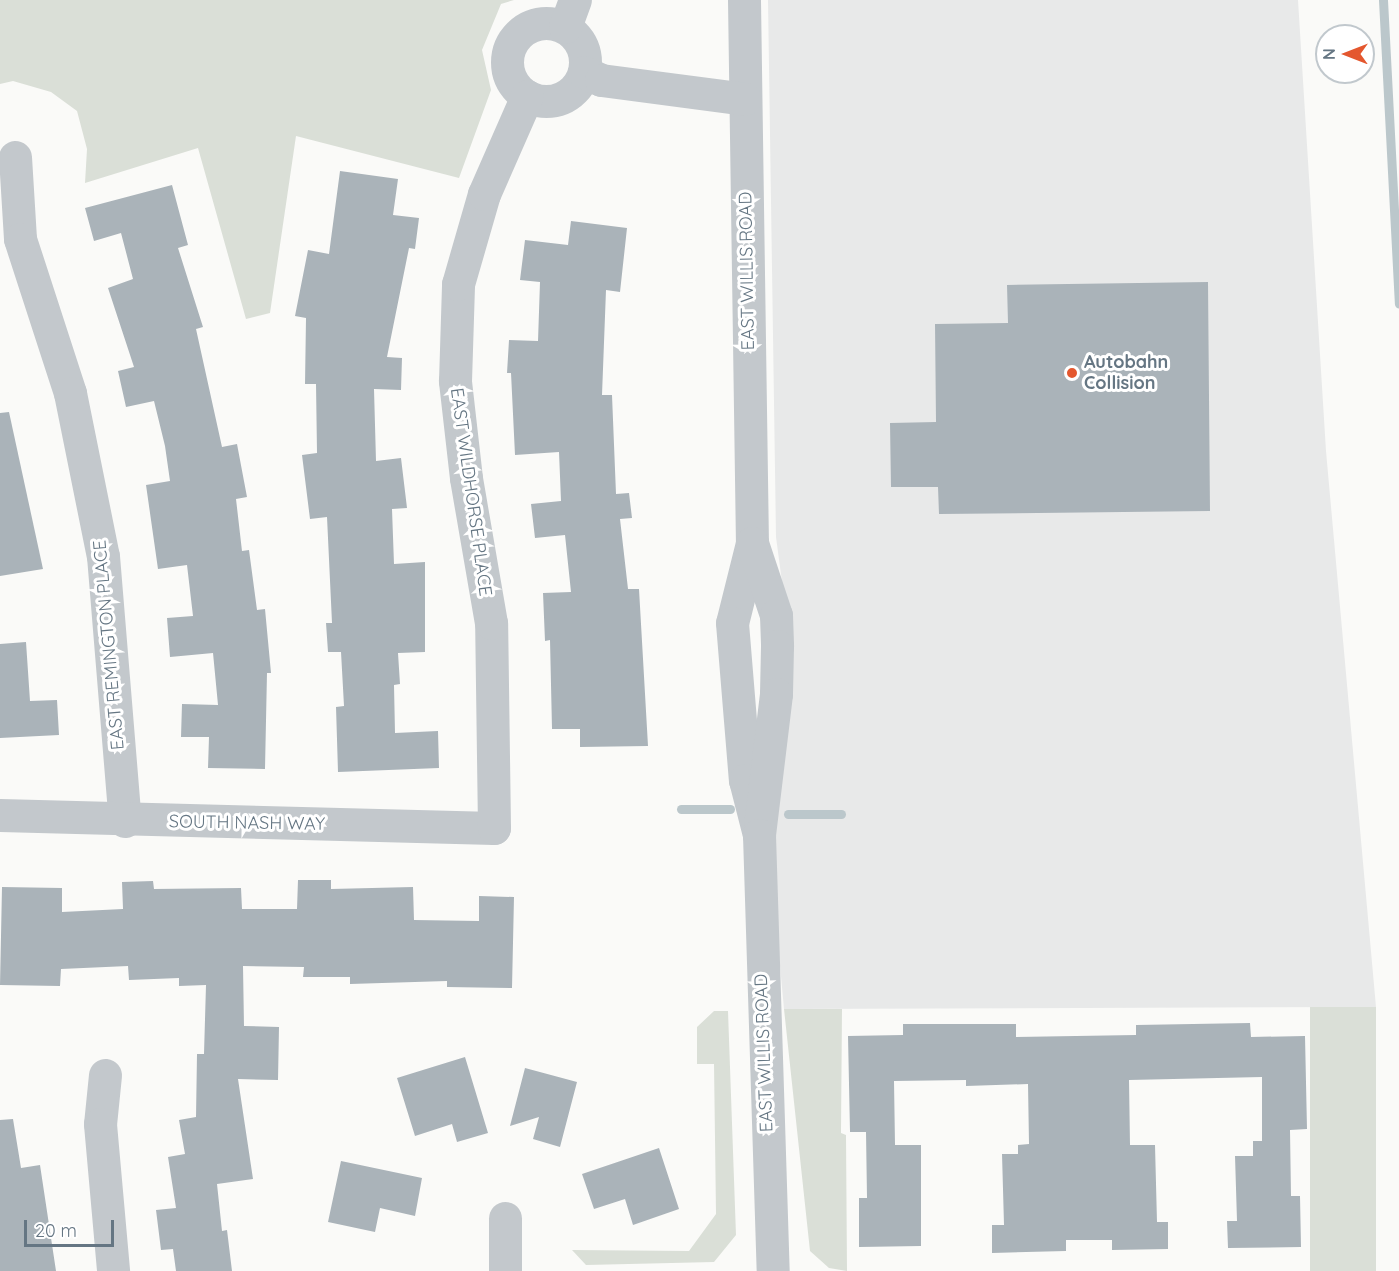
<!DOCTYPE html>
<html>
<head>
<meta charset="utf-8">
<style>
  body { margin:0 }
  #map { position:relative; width:1399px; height:1271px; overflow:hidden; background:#fafaf8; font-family:Quicksand,sans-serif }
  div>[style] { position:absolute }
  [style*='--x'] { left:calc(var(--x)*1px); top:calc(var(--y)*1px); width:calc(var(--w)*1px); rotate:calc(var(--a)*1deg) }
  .built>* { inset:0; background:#e8e9e9 }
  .green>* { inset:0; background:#dadfd7; transform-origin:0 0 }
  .stream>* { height:9px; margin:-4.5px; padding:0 4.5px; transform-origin:4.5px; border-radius:4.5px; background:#bbc7cb }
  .building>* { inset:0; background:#aab3b9 }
  .minor>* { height:33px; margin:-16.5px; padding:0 16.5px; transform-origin:16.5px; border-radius:16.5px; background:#c3c8cc }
  .minor>.ring { margin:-16.5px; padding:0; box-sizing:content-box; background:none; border:33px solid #c3c8cc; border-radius:50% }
  .dots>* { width:16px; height:16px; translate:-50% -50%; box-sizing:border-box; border:3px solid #fff; border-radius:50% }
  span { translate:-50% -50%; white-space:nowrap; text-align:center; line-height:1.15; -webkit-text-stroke:6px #fff; paint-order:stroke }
  .street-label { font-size:18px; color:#657683 }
  .poi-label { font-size:18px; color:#657683; font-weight:700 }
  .left { translate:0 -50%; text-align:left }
  .north { position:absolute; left:1315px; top:24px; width:60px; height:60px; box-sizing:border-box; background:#fff; border:2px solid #c1c8cd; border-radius:50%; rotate:270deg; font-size:16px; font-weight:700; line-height:24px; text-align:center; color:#657683 }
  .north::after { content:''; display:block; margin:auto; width:21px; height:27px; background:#e4572e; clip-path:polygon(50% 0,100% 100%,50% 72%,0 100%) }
  .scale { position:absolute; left:24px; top:1220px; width:90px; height:27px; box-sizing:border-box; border:3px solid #657683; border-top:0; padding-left:8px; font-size:18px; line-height:21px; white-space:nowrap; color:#657683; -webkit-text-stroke:4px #fff; paint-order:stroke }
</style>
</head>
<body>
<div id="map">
  <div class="built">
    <div style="clip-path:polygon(768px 0,1298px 0,1326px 451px,1376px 1007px,784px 1009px,772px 879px,786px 612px,776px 537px)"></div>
  </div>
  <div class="green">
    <div style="clip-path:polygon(0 0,514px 0,501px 4px,482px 50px,491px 90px,459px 178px,296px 136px,270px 313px,246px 319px,198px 148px,85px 183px,87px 149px,77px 111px,51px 92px,13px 81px,0 84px)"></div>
    <div style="left:1376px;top:1007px;width:264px;height:66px;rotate:90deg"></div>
    <div style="clip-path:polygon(784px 1009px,842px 1009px,841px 1133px,846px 1135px,847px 1271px,829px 1268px,810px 1251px)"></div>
    <div style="clip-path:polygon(714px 1011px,728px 1011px,736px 1235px,714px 1262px,586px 1265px,572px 1250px,689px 1251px,716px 1214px,714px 1064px,697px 1064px,697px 1027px)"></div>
  </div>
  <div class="stream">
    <div style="--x:1383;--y:0;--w:304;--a:87"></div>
    <div style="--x:681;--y:809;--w:49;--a:0"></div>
    <div style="--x:788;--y:814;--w:53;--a:0"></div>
  </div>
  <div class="building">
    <div style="clip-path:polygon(340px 171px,398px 179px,393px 215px,419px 218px,415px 249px,409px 248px,387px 357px,402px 358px,401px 390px,374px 389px,376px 461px,401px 458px,407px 508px,392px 509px,394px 564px,425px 562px,425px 652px,398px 653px,400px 684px,394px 685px,395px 733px,438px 731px,439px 768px,338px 772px,336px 707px,344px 706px,341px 652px,328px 652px,326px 623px,332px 623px,327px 517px,310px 519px,302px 455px,317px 453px,316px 384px,305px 384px,306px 318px,295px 316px,308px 250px,329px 254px)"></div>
    <div style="clip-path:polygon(172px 185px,188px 245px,178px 248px,203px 327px,196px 329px,222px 447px,237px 444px,247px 497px,236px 499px,242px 551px,249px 550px,257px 610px,265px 609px,271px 673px,267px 673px,265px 769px,208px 768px,209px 737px,181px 737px,182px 704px,218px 705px,213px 653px,170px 657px,167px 618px,193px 616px,187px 565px,158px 569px,146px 485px,170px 481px,165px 446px,154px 401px,126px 407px,118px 371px,134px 367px,108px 288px,133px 279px,121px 233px,94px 241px,85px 208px)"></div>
    <div style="clip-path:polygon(571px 221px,627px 228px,620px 292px,606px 290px,602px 395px,612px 395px,616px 494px,629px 493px,632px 518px,620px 519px,628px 589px,639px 589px,648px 746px,580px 747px,580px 729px,552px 729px,550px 640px,545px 641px,543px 593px,571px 592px,565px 535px,535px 538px,531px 504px,561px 501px,559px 452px,515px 455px,511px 373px,507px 373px,509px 340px,538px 341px,540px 282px,520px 280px,525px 240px,568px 245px)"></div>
    <div style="clip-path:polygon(1208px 282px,1210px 511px,939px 514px,938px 487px,891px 487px,890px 423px,936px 422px,935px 324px,1008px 323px,1007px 285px)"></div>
    <div style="clip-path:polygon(9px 412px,43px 569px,0 576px,0 413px)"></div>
    <div style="clip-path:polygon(26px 642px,30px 701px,57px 700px,59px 735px,0 738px,0 644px)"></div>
    <div style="clip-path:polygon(298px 880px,331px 880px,331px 889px,413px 887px,414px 920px,479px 921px,479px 896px,514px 897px,512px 988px,447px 987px,447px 981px,350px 984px,350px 977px,303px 977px,304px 967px,243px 966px,244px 1026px,279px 1027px,278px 1080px,238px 1079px,253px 1179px,217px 1184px,222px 1231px,227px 1230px,232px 1271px,176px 1271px,173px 1249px,161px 1250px,156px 1210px,176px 1208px,168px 1157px,185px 1154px,179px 1120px,196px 1117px,197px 1054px,204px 1054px,206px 985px,179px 986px,179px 978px,129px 980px,128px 966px,61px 969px,60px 986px,0 985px,2px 887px,62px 888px,62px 912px,123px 909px,122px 882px,153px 881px,154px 889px,241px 888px,242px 909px,297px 909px)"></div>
    <div style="clip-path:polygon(1250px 1023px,1251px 1037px,1305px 1036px,1307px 1129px,1290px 1130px,1291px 1196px,1300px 1196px,1301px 1247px,1228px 1248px,1227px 1221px,1237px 1221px,1235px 1156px,1253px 1156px,1253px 1141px,1262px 1141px,1262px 1077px,1129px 1080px,1130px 1145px,1155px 1145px,1157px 1222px,1168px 1222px,1168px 1249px,1112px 1250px,1112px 1240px,1066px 1240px,1066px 1251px,992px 1253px,992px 1225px,1004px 1225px,1002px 1154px,1018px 1154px,1018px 1145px,1029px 1144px,1028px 1084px,966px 1086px,966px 1080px,894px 1081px,895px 1145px,921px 1145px,921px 1246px,859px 1247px,859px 1198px,867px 1198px,866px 1132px,850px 1132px,848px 1036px,903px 1035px,903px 1024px,1016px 1024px,1016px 1037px,1136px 1035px,1136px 1025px)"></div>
    <div style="clip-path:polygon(465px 1057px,488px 1133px,457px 1142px,452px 1124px,415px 1136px,397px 1078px)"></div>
    <div style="clip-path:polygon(525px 1068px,577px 1082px,560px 1147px,533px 1139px,539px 1117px,510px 1126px)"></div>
    <div style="clip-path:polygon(13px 1119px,21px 1168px,40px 1165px,56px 1271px,0 1271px,0 1120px)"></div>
    <div style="clip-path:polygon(659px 1148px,679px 1209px,633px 1225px,625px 1199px,594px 1209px,582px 1174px)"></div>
    <div style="clip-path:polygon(341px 1161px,422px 1178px,415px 1216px,380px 1208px,375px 1232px,328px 1222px)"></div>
  </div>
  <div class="minor">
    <div style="--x:744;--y:0;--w:543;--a:89.16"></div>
    <div style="--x:752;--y:543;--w:82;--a:104"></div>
    <div style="--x:732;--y:623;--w:158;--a:85.3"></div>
    <div style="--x:745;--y:780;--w:57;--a:75.7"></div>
    <div class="ring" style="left:507px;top:23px;width:45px;height:45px"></div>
    <div style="--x:565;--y:27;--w:29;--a:-70"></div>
    <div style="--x:584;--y:72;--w:19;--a:25"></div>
    <div style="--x:601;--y:80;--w:145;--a:7.5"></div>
    <div style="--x:15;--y:157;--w:82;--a:86.5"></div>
    <div style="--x:20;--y:239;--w:162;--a:72"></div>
    <div style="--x:70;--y:393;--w:166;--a:78.6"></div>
    <div style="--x:103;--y:556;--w:266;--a:85.3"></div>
    <div style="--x:752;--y:543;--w:76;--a:71.6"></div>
    <div style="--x:776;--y:615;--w:31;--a:88"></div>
    <div style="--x:777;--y:646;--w:48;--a:91.2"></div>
    <div style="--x:776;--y:694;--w:142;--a:96.9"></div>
    <div style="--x:759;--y:835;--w:436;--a:88.2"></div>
    <div style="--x:0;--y:815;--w:494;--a:1.5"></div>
    <div style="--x:494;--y:828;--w:205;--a:-90.8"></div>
    <div style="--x:491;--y:623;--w:147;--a:-99.8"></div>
    <div style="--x:466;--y:478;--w:98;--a:-96.5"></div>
    <div style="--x:455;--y:381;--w:97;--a:-88.2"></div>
    <div style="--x:458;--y:284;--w:94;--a:-73.9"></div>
    <div style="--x:484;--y:194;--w:107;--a:-66.3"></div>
    <div style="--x:105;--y:1075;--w:49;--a:95.8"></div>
    <div style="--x:100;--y:1124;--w:148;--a:84.9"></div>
    <div style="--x:505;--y:1218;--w:53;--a:90"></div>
  </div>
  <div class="dots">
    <div style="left:1072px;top:373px;background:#e4572e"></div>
  </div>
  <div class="street-label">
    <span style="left:747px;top:271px;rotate:-91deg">EAST WILLIS ROAD</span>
    <span style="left:471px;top:492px;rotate:82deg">EAST WILDHORSE PLACE</span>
    <span style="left:109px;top:645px;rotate:-95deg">EAST REMINGTON PLACE</span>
    <span style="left:247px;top:823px;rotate:1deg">SOUTH NASH WAY</span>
    <span style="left:764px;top:1053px;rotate:-92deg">EAST WILLIS ROAD</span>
  </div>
  <div class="poi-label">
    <span class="left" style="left:1084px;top:373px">Autobahn<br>Collision</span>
  </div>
  <div class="north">N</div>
  <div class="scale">20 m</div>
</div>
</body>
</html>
